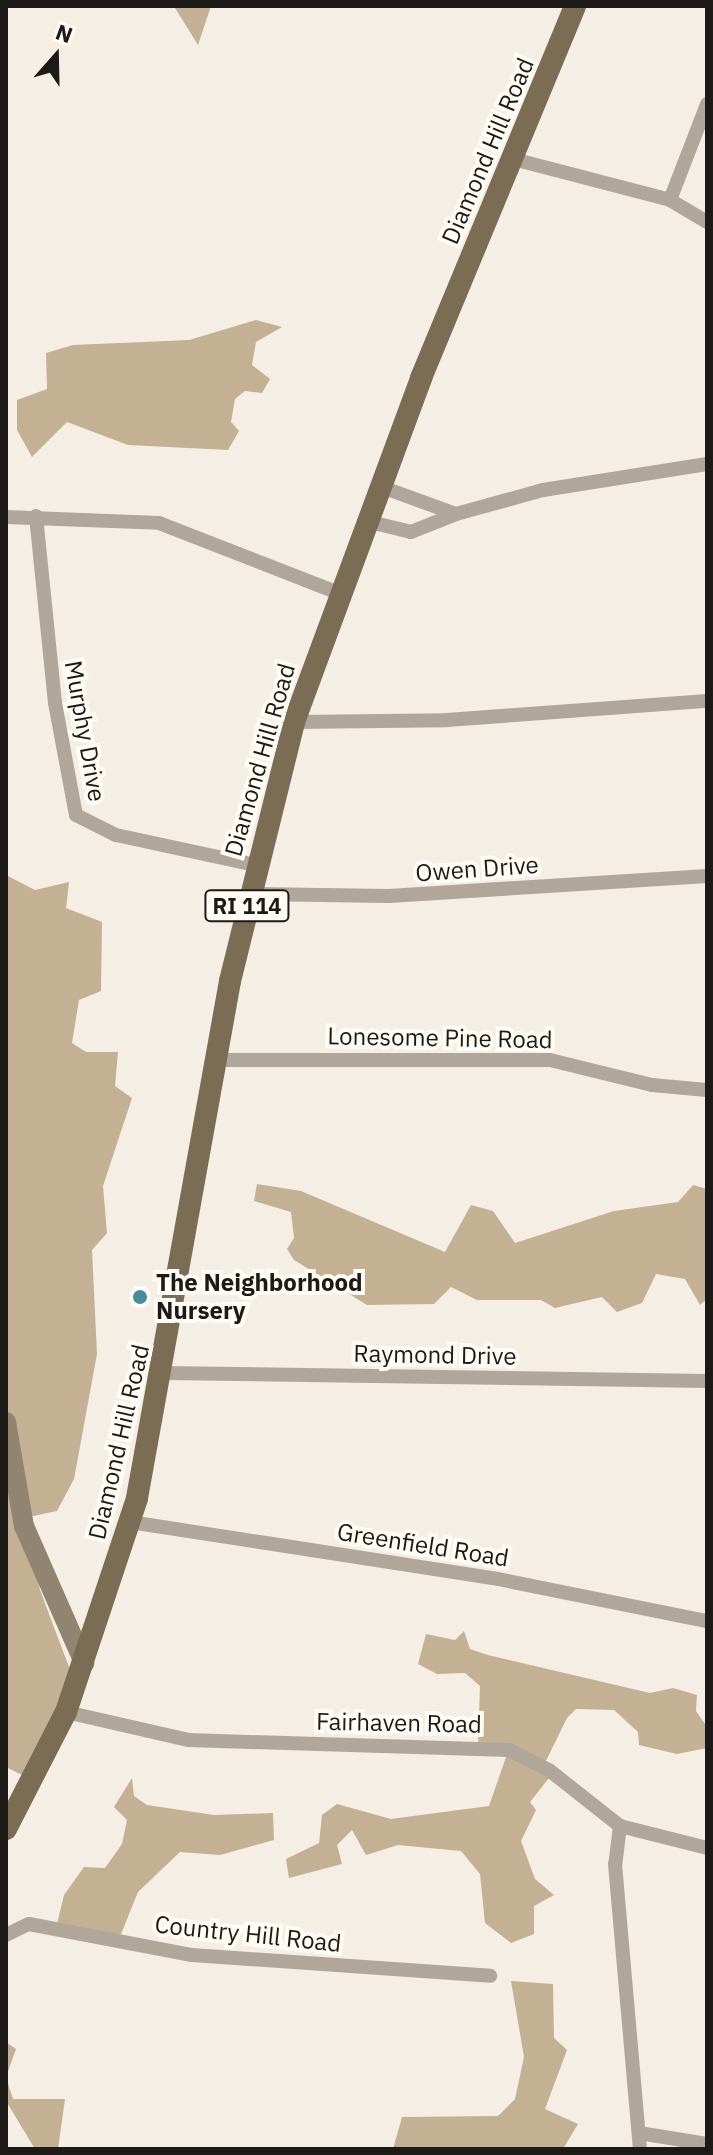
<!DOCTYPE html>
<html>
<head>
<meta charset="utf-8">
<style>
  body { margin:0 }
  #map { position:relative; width:713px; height:2155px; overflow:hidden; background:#f4eee4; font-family:"IBM Plex Sans",sans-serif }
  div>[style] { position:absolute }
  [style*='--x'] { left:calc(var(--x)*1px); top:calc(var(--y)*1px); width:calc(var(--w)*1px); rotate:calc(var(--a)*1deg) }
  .forest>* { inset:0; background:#c4b193 }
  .street>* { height:14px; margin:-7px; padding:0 7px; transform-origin:7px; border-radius:7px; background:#b0a79a }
  .secondary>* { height:20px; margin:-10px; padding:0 10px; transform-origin:10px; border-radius:10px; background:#918571 }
  .primary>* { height:22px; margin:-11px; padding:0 11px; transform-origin:11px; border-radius:11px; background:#7b6c54 }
  .dots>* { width:22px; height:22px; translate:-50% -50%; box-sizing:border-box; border:4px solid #fffbf5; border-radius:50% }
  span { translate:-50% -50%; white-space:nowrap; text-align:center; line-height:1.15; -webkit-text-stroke:8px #fffbf5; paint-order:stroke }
  .shield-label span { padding:2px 6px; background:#fffbf5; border:2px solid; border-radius:6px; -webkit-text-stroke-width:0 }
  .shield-label { font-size:22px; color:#1c1a17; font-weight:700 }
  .street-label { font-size:24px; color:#1c1a17 }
  .poi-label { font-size:24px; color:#1c1a17; font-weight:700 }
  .left { translate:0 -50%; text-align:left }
  .frame { position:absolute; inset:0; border:8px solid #1c1a17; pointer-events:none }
  .north { position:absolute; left:16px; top:16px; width:80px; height:80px; -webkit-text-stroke:6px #fffbf5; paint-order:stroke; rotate:20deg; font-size:22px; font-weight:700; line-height:32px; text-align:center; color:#1c1a17 }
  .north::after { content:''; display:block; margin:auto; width:28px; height:36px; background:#1c1a17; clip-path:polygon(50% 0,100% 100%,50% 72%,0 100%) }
</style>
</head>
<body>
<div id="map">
  <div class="forest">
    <div style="clip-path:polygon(169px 6px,211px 6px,198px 45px,175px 8px)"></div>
    <div style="clip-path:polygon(256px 320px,282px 327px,256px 342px,252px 365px,270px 379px,262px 393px,245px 391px,235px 399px,231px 422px,239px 431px,228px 450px,128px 445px,67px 422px,32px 457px,17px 430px,17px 400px,47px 389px,46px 353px,73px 345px,189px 340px)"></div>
    <div style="clip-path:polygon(6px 875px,35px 890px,69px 882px,66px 908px,102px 922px,101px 991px,79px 1000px,72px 1043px,86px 1052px,118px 1052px,115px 1086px,132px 1098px,103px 1186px,107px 1233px,92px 1250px,97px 1354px,74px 1479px,57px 1511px,24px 1518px,40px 1590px,72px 1675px,30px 1779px,6px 1767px)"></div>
    <div style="clip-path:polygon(257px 1184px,301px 1191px,445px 1252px,471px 1205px,493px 1211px,515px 1243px,614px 1211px,678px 1202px,693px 1185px,707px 1189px,707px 1299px,700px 1305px,685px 1279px,656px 1274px,642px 1303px,617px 1312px,602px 1297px,555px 1308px,541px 1300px,477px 1300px,451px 1287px,434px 1304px,367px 1305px,294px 1260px,287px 1249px,294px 1238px,291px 1212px,254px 1201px)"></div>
    <div style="clip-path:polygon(464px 1631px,470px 1649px,488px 1655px,650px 1693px,673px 1688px,697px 1695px,696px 1711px,707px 1727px,707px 1748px,677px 1754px,639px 1745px,638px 1732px,614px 1710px,576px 1709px,567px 1718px,542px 1769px,549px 1778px,530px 1802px,536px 1810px,521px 1841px,535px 1879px,554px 1895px,534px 1906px,534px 1934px,511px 1943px,485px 1923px,480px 1874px,461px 1851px,398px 1845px,366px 1855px,352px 1830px,337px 1845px,342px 1864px,289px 1878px,286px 1859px,319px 1843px,322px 1815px,337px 1804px,391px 1819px,489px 1806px,506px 1757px,478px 1749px,480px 1686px,465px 1673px,437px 1674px,418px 1664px,426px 1634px,455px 1640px)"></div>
    <div style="clip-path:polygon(132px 1778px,134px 1796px,147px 1805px,214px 1815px,273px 1813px,274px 1840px,220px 1855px,180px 1852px,138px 1892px,117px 1944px,55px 1932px,64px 1895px,84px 1867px,105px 1868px,122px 1844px,127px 1820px,114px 1807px)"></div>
    <div style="clip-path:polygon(511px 1981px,553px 1984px,554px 2038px,567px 2050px,545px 2109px,578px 2124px,563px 2149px,393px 2149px,402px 2117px,498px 2116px,515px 2099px,524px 2057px)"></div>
    <div style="clip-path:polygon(6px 2042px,16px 2049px,6px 2077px,13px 2099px,65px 2099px,58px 2149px,35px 2149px,6px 2101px)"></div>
  </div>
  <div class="street">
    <div style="--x:513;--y:159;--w:162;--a:14.6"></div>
    <div style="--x:670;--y:200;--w:43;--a:30.7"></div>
    <div style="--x:670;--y:200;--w:103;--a:-68.9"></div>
    <div style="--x:379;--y:486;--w:82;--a:20"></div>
    <div style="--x:456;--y:514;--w:90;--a:-15.4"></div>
    <div style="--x:543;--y:490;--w:166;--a:-9"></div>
    <div style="--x:36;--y:516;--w:188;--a:84.2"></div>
    <div style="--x:55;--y:703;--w:114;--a:79.4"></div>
    <div style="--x:76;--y:815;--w:45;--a:26.6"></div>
    <div style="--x:116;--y:835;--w:142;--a:12.2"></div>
    <div style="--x:6;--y:517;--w:153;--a:2.2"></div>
    <div style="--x:159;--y:523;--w:193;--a:21.3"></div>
    <div style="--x:366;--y:521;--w:46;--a:13.7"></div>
    <div style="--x:411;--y:532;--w:48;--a:-21.8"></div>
    <div style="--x:294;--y:722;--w:153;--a:-0.7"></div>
    <div style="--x:447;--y:720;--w:261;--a:-4.2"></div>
    <div style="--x:249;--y:894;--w:140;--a:0.8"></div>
    <div style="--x:389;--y:896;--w:319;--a:-3.6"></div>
    <div style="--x:216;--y:1060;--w:334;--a:0"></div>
    <div style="--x:550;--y:1060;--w:105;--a:13.8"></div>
    <div style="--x:652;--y:1085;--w:55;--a:5.2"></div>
    <div style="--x:163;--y:1373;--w:544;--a:0.84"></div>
    <div style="--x:130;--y:1522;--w:372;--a:8.8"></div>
    <div style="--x:498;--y:1579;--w:213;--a:11.4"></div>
    <div style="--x:66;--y:1712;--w:125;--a:12.9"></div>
    <div style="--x:188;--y:1740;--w:321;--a:1.8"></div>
    <div style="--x:509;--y:1750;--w:45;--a:26.6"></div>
    <div style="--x:549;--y:1770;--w:90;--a:38.3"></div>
    <div style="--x:620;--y:1826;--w:90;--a:14.2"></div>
    <div style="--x:620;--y:1826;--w:38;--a:97"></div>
    <div style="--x:615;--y:1864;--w:286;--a:85"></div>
    <div style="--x:6;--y:1935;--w:25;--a:-26"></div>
    <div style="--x:29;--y:1924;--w:166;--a:10.8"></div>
    <div style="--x:192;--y:1955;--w:299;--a:4"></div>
    <div style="--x:639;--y:2133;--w:69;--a:9.2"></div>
  </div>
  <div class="secondary">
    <div style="--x:6;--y:1422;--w:106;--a:80.2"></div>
    <div style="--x:24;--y:1526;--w:150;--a:66.3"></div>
  </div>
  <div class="primary">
    <div style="--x:6;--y:1829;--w:131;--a:-62.9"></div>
    <div style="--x:66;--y:1712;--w:225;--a:-71.6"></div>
    <div style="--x:137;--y:1498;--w:525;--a:-79.8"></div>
    <div style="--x:230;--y:981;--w:267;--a:-76.1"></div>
    <div style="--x:294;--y:722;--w:367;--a:-69.7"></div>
    <div style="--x:421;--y:378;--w:403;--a:-67.5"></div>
  </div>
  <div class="dots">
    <div style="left:140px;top:1297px;background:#478c99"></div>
  </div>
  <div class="shield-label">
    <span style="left:247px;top:906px">RI 114</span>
  </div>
  <div class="street-label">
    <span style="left:488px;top:151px;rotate:-67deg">Diamond Hill Road</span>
    <span style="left:85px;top:731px;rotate:80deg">Murphy Drive</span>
    <span style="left:260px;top:760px;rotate:-74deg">Diamond Hill Road</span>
    <span style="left:477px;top:869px;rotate:-4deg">Owen Drive</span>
    <span style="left:440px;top:1038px;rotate:1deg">Lonesome Pine Road</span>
    <span style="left:435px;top:1355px;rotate:1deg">Raymond Drive</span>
    <span style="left:119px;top:1442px;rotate:-77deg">Diamond Hill Road</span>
    <span style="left:423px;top:1545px;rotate:9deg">Greenfield Road</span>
    <span style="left:399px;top:1723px;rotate:1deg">Fairhaven Road</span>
    <span style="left:248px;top:1934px;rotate:6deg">Country Hill Road</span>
  </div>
  <div class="poi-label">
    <span class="left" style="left:156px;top:1297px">The Neighborhood<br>Nursery</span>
  </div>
  <div class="frame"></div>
  <div class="north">N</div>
</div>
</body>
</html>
